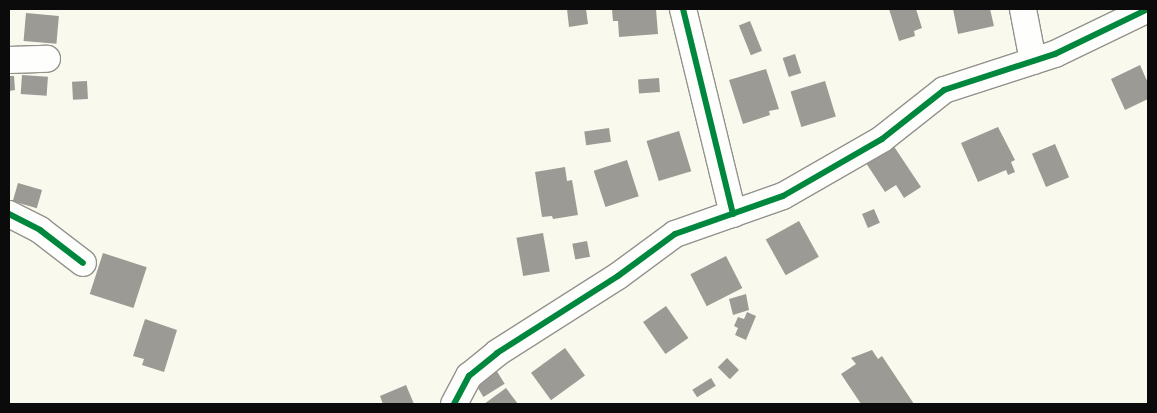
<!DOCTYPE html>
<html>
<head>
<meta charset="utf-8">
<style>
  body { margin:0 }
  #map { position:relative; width:1157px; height:413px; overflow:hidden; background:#faf9ee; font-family:"PT Serif",serif }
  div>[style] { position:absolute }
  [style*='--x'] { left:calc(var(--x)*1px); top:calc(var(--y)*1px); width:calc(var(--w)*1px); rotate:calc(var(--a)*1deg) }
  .building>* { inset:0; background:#9c9a94; transform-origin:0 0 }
  .roads { filter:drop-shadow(1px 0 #93928d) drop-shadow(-1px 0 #93928d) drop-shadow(0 1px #93928d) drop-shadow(0 -1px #93928d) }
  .minor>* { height:26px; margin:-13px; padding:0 13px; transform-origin:13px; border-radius:13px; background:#fefefc }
  .cycleway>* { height:6px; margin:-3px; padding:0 3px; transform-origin:3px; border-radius:3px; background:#00873e }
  span { translate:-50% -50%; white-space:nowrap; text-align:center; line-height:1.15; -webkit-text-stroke:5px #fff; paint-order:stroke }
  .frame { position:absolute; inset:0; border:10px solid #0b0b0b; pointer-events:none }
</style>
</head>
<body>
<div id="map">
  <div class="building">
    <div style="clip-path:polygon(567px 9px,586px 9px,588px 24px,569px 27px)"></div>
    <div style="clip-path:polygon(612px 9px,656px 9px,658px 34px,619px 37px,618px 21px,613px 21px)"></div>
    <div style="clip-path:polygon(889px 9px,916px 9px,922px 28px,914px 31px,915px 36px,899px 41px)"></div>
    <div style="clip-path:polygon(953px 9px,990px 9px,994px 26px,958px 34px)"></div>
    <div style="left:26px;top:13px;width:33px;height:28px;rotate:5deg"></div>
    <div style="left:750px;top:21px;width:32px;height:12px;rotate:68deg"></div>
    <div style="left:795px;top:54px;width:20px;height:13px;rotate:72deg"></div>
    <div style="clip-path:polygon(1140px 65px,1148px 83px,1148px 99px,1125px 110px,1111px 79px)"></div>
    <div style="clip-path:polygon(766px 69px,779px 109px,769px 111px,770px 115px,743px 124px,729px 80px)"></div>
    <div style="left:22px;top:75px;width:26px;height:19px;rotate:4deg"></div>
    <div style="clip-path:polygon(9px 76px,14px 76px,15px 90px,9px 91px)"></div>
    <div style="left:659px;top:78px;width:14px;height:21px;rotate:86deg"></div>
    <div style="left:87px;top:81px;width:18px;height:15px;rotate:87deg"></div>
    <div style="left:825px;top:81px;width:37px;height:36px;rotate:73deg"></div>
    <div style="clip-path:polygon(998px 127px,1015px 160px,1011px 162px,1015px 172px,1008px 175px,1006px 170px,978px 182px,961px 143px)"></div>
    <div style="left:609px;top:128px;width:14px;height:25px;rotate:82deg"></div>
    <div style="left:679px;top:131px;width:42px;height:34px;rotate:73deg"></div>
    <div style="clip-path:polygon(891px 142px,921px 187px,904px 198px,896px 185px,885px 192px,864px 160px)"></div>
    <div style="left:1055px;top:144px;width:36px;height:25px;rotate:67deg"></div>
    <div style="left:627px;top:160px;width:38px;height:35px;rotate:72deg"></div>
    <div style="clip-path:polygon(565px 167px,567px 181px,572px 180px,578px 215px,553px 219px,552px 216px,542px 217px,535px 172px)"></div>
    <div style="left:18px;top:183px;width:25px;height:19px;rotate:16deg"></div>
    <div style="left:874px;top:209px;width:15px;height:13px;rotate:67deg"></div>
    <div style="left:799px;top:221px;width:41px;height:38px;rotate:61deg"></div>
    <div style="left:543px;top:233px;width:39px;height:27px;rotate:80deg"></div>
    <div style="left:587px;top:241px;width:16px;height:15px;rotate:79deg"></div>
    <div style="left:103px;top:253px;width:46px;height:43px;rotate:18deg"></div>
    <div style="left:726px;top:256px;width:36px;height:40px;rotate:63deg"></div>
    <div style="clip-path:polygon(746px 294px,749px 310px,733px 315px,729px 299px)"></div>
    <div style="left:666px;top:306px;width:39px;height:28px;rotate:55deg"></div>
    <div style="clip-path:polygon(747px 312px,756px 316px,746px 340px,735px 335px,738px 328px,734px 326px,738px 317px,744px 319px)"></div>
    <div style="clip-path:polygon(145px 319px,177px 330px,164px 372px,142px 365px,144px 359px,133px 356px)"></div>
    <div style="left:565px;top:348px;width:34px;height:42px;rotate:54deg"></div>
    <div style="clip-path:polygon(872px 350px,878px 359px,882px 356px,914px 404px,861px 404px,841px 374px,856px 364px,851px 358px)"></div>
    <div style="left:727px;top:358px;width:17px;height:13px;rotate:45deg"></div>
    <div style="left:493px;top:365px;width:22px;height:25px;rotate:58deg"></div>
    <div style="left:711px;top:378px;width:9px;height:22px;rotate:58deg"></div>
    <div style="clip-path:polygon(406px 385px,414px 404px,383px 404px,380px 396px)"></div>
    <div style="clip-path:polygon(506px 388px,518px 404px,484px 404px)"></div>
  </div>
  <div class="roads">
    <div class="minor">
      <div style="--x:683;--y:9;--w:211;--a:76.3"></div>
      <div style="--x:1023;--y:9;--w:53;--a:79.1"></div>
      <div style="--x:9;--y:60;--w:38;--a:-2"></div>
      <div style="--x:9;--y:214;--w:35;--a:27"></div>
      <div style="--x:40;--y:230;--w:54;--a:37.5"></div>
      <div style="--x:454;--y:404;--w:32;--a:-62"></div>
      <div style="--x:469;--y:376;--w:36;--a:-39"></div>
      <div style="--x:497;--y:353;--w:143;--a:-32.5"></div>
      <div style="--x:618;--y:276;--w:71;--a:-36.4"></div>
      <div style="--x:675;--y:234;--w:114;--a:-19.4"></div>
      <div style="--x:783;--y:196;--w:114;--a:-29.9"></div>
      <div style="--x:882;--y:139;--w:79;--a:-38.3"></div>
      <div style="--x:944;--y:90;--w:117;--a:-18"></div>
      <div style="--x:1055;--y:54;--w:103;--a:-25.8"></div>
    </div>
  </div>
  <div class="cycleway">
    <div style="--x:683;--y:9;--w:211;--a:76.3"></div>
    <div style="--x:9;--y:214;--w:35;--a:27"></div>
    <div style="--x:40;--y:230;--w:54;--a:37.5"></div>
    <div style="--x:454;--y:404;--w:32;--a:-62"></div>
    <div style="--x:469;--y:376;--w:36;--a:-39"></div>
    <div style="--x:497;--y:353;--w:143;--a:-32.5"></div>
    <div style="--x:618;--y:276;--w:71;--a:-36.4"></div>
    <div style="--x:675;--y:234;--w:114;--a:-19.4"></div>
    <div style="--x:783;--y:196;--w:114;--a:-29.9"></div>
    <div style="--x:882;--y:139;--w:79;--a:-38.3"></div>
    <div style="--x:944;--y:90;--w:117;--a:-18"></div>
    <div style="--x:1055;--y:54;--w:103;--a:-25.8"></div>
  </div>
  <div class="frame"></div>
</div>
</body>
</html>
